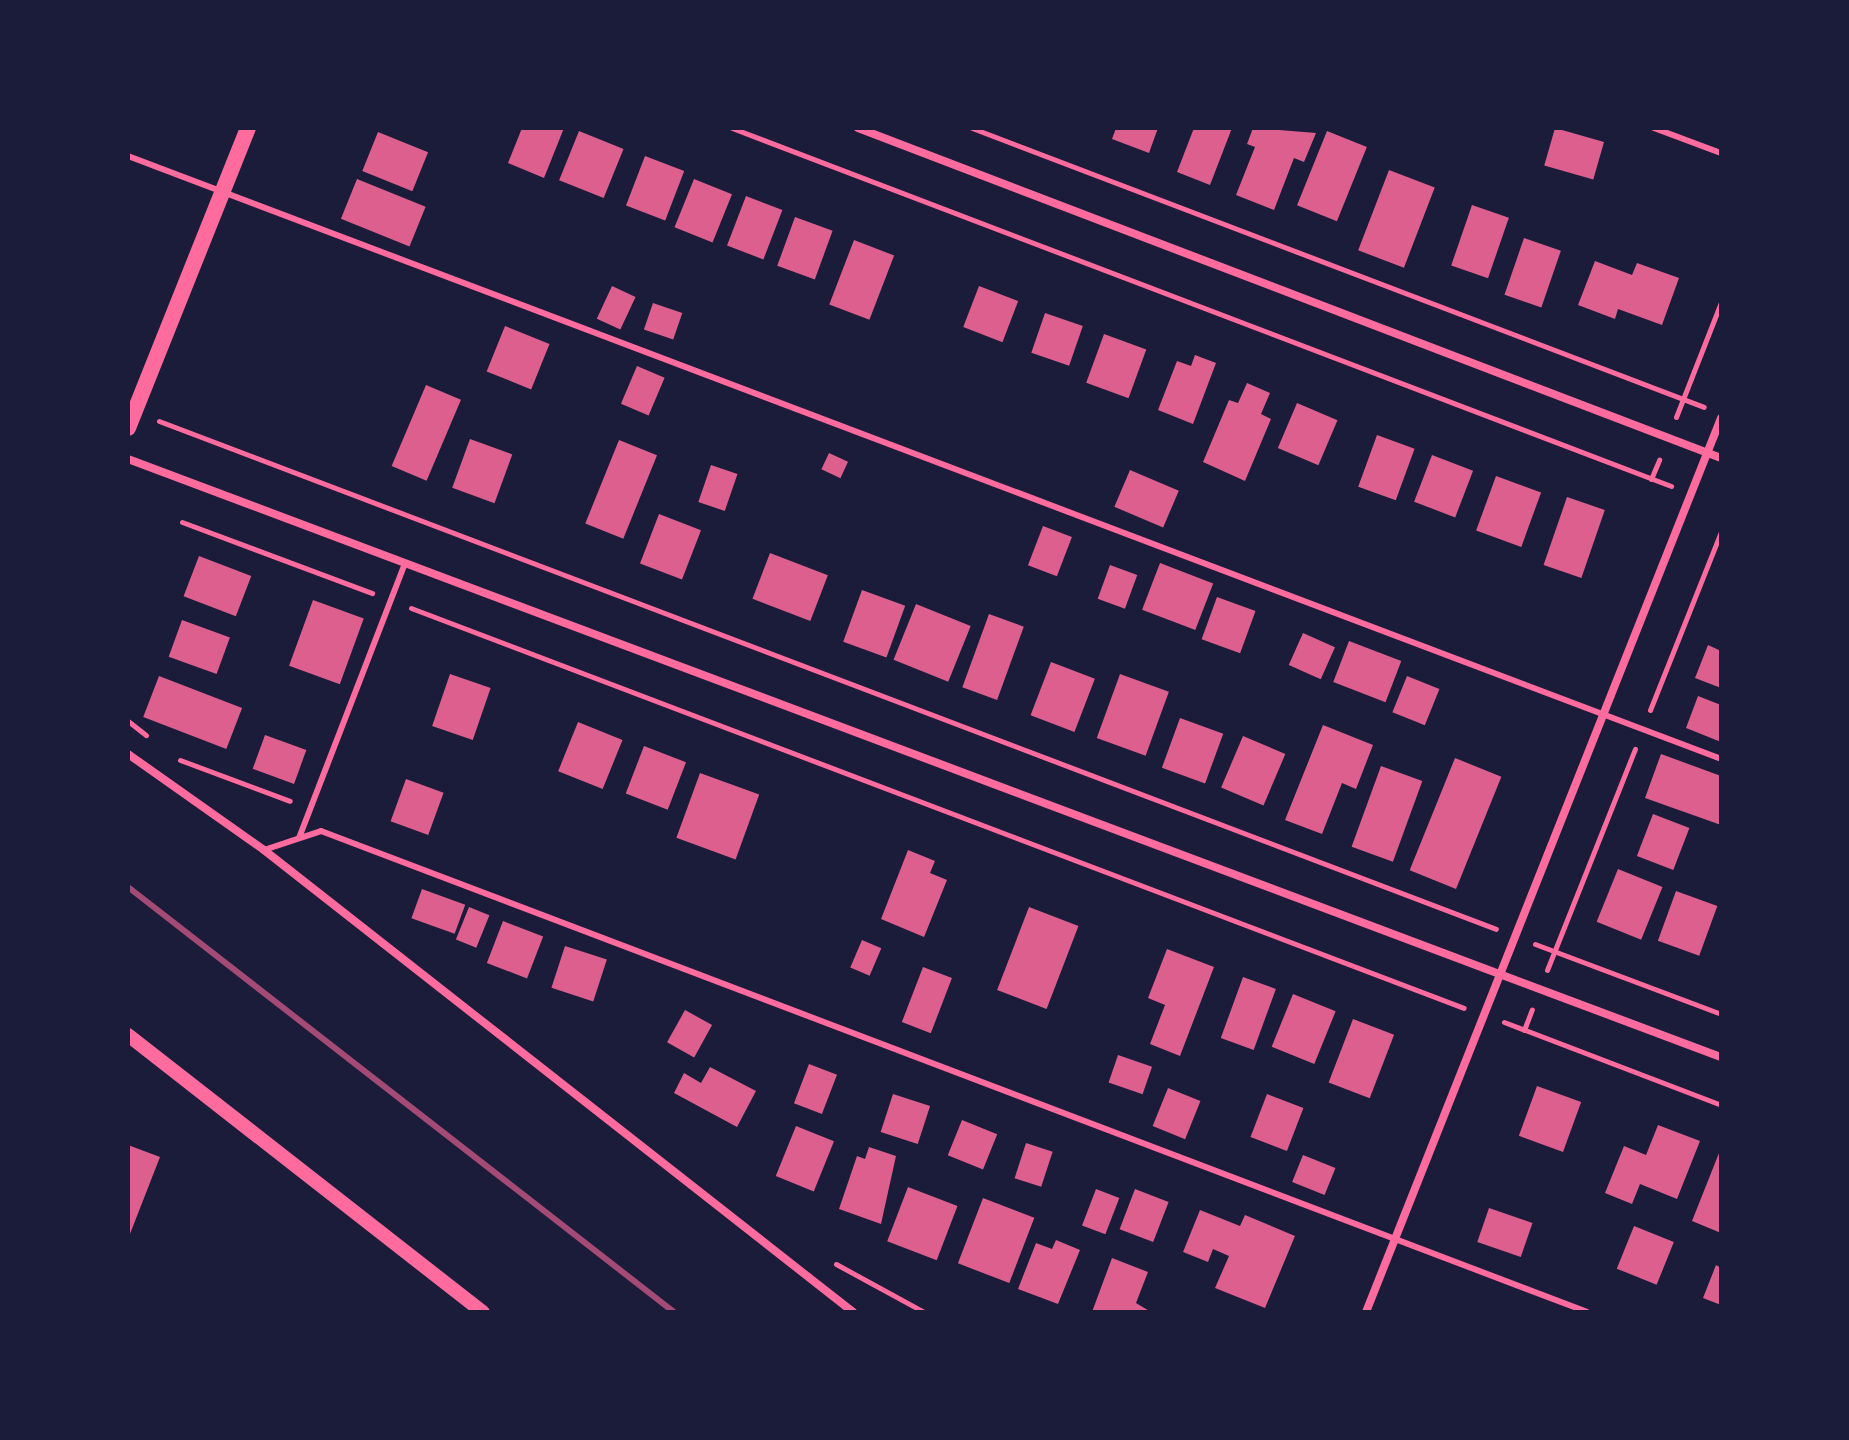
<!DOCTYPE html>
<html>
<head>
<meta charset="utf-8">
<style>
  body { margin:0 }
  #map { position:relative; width:1849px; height:1440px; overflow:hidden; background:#1b1b3a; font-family:Commissioner,sans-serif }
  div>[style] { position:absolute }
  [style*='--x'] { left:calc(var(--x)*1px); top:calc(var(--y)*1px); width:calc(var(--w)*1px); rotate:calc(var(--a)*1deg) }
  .building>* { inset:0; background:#dd5f8e; transform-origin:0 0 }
  .path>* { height:5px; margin:-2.5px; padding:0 2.5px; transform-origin:2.5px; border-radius:2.5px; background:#ff6b9d }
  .service>* { height:6px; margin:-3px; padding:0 3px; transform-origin:3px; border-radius:3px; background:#ff6b9d }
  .minor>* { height:8px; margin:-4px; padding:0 4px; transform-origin:4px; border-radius:4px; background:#ff6b9d }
  .tertiary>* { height:14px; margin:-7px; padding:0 7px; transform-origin:7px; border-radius:7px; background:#ff6b9d }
  .secondary>* { height:16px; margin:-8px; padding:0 8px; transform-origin:8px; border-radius:8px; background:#ff6b9d }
  .rail>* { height:6px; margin:-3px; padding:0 3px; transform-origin:3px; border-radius:3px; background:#a44b75 }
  span { translate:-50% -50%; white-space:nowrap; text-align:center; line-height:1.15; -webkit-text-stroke:7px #1b1b3a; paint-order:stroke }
  .frame { position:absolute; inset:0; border:130px solid #1b1b3a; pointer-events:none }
</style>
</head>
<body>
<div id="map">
  <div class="building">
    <div style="clip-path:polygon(522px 128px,564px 128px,544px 178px,508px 163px)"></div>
    <div style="clip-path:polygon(1116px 128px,1158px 128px,1149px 153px,1112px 139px)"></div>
    <div style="clip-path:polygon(1194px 128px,1232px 128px,1210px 185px,1177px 172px)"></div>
    <div style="clip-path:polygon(1253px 128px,1316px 133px,1304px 162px,1294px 158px,1274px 210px,1236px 195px,1255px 147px,1247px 144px)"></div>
    <div style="left:1555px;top:128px;width:51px;height:39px;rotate:16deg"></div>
    <div style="left:579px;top:131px;width:48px;height:53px;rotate:22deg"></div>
    <div style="left:1327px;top:131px;width:43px;height:80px;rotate:22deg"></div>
    <div style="left:378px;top:132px;width:54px;height:42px;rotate:22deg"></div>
    <div style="left:645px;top:156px;width:42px;height:53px;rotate:21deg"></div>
    <div style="left:1389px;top:170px;width:49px;height:86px;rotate:21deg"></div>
    <div style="left:357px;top:179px;width:74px;height:43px;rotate:22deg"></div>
    <div style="left:694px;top:179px;width:41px;height:52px;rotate:22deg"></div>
    <div style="left:746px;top:196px;width:39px;height:53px;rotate:21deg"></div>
    <div style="left:1472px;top:205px;width:39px;height:64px;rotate:19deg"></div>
    <div style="left:795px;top:217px;width:40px;height:52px;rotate:20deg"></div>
    <div style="left:1524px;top:238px;width:39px;height:60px;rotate:19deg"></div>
    <div style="left:854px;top:240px;width:43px;height:69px;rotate:21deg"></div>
    <div style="clip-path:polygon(1595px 261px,1632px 275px,1637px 263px,1679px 278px,1662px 325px,1618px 309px,1615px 319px,1578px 305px)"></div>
    <div style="left:612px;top:286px;width:26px;height:36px;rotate:25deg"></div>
    <div style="left:979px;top:286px;width:42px;height:44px;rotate:21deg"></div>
    <div style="left:653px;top:303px;width:31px;height:28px;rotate:19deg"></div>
    <div style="left:1045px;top:313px;width:40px;height:42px;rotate:19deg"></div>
    <div style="left:505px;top:326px;width:48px;height:49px;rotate:22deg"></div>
    <div style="left:1104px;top:334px;width:45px;height:52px;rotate:20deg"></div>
    <div style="clip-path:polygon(1195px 355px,1216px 363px,1193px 424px,1158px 410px,1177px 361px,1191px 366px)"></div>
    <div style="left:637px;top:366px;width:30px;height:41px;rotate:23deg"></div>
    <div style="clip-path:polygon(1247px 383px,1270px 393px,1261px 414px,1271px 419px,1245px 481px,1203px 462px,1229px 400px,1238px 403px)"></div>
    <div style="left:426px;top:385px;width:38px;height:88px;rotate:23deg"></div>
    <div style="left:1297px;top:403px;width:44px;height:49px;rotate:23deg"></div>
    <div style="left:1377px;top:435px;width:40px;height:55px;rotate:20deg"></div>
    <div style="left:470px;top:439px;width:45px;height:52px;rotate:20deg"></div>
    <div style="left:619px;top:440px;width:41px;height:90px;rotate:22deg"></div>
    <div style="left:829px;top:453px;width:21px;height:18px;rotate:25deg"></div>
    <div style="left:1432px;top:455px;width:44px;height:50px;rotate:21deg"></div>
    <div style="left:711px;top:465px;width:28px;height:39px;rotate:19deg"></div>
    <div style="left:1130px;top:470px;width:53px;height:40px;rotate:23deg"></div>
    <div style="left:1496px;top:476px;width:48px;height:58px;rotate:20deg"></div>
    <div style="left:1567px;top:497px;width:40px;height:72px;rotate:19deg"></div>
    <div style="left:659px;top:514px;width:45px;height:53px;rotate:21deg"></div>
    <div style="left:1043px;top:526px;width:31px;height:42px;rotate:21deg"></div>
    <div style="left:770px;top:553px;width:62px;height:49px;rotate:21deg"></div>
    <div style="left:199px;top:556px;width:56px;height:43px;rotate:21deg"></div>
    <div style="left:1160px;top:563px;width:57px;height:50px;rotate:21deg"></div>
    <div style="left:1110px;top:565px;width:29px;height:36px;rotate:20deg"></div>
    <div style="left:862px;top:590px;width:46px;height:55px;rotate:20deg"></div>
    <div style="left:1217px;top:597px;width:41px;height:45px;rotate:20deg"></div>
    <div style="left:313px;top:600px;width:54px;height:70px;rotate:20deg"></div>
    <div style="left:916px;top:604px;width:59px;height:60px;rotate:22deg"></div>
    <div style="left:989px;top:614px;width:37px;height:78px;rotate:20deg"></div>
    <div style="left:182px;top:620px;width:51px;height:39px;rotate:20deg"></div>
    <div style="left:1303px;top:633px;width:35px;height:35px;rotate:24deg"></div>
    <div style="left:1349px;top:641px;width:56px;height:44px;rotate:21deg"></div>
    <div style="clip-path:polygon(1708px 645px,1721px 651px,1721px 688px,1695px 678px)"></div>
    <div style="left:1051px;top:662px;width:47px;height:57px;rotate:21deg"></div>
    <div style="left:450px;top:674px;width:43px;height:55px;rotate:19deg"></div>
    <div style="left:1120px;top:674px;width:52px;height:68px;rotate:20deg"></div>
    <div style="left:159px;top:676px;width:89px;height:44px;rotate:21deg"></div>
    <div style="left:1407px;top:676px;width:35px;height:39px;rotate:22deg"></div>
    <div style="clip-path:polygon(1698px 696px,1721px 705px,1721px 742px,1686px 728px)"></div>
    <div style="left:1180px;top:718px;width:46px;height:53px;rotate:20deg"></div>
    <div style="left:578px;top:722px;width:48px;height:53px;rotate:22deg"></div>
    <div style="clip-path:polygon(1323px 725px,1373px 745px,1356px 789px,1342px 783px,1322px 834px,1285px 820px)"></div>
    <div style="left:265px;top:735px;width:44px;height:36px;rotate:20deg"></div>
    <div style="left:1243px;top:736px;width:46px;height:56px;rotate:23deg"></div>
    <div style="left:644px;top:746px;width:45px;height:51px;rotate:21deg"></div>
    <div style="clip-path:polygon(1661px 754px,1721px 776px,1721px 825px,1645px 798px)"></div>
    <div style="left:1455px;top:758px;width:50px;height:121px;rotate:22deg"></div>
    <div style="left:1381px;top:766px;width:44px;height:86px;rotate:20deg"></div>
    <div style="left:700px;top:773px;width:63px;height:69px;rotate:20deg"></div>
    <div style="left:406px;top:779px;width:40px;height:45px;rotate:20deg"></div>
    <div style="left:1653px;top:814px;width:39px;height:45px;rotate:21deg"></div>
    <div style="clip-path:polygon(908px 850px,935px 861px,930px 873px,947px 880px,924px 937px,881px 919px)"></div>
    <div style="left:1618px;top:869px;width:48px;height:57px;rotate:22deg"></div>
    <div style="left:422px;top:889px;width:46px;height:31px;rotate:20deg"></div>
    <div style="left:1676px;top:891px;width:44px;height:53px;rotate:20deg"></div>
    <div style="left:469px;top:907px;width:22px;height:35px;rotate:22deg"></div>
    <div style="left:1029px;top:907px;width:53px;height:89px;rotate:21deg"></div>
    <div style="left:503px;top:921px;width:43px;height:45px;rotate:21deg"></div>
    <div style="left:862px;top:940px;width:21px;height:30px;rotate:23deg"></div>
    <div style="left:565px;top:946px;width:44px;height:44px;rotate:18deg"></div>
    <div style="clip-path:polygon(1167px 949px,1214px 967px,1180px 1056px,1150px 1044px,1165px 1005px,1148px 998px)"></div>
    <div style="left:923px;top:967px;width:31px;height:59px;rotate:21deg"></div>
    <div style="left:1243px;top:977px;width:35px;height:65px;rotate:20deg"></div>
    <div style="left:1293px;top:994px;width:46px;height:57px;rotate:22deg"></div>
    <div style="left:685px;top:1010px;width:31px;height:37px;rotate:29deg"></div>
    <div style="left:1353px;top:1019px;width:44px;height:68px;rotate:21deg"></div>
    <div style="left:1118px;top:1055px;width:36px;height:29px;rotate:19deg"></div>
    <div style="left:809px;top:1064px;width:30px;height:42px;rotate:21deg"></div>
    <div style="clip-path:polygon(710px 1067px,756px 1091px,737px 1127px,674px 1093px,684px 1073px,701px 1083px)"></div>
    <div style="left:1537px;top:1086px;width:47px;height:53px;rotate:20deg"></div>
    <div style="left:1168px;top:1088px;width:35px;height:41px;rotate:22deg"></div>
    <div style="left:893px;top:1094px;width:39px;height:40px;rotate:18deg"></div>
    <div style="left:1267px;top:1094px;width:39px;height:46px;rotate:21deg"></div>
    <div style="left:962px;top:1120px;width:38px;height:38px;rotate:22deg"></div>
    <div style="clip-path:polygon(1658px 1125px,1700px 1141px,1677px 1199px,1640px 1184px,1632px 1204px,1605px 1193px,1624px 1146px,1646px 1155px)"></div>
    <div style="left:796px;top:1126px;width:41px;height:54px;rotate:22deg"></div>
    <div style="left:1026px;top:1143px;width:28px;height:37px;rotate:18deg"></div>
    <div style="clip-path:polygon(128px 1145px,160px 1157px,128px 1239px)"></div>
    <div style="clip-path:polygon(869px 1147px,896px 1156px,881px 1224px,839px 1209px,857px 1156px,865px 1159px)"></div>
    <div style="clip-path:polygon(1721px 1148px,1721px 1233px,1692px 1221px)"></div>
    <div style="left:1303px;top:1155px;width:35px;height:29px;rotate:22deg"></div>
    <div style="left:908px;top:1187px;width:53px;height:58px;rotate:21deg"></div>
    <div style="left:1096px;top:1189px;width:25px;height:39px;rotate:21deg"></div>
    <div style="left:1135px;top:1189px;width:36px;height:43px;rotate:21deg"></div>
    <div style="left:983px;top:1198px;width:55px;height:70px;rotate:21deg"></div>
    <div style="left:1489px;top:1208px;width:46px;height:36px;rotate:19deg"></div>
    <div style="clip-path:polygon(1200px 1210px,1240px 1226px,1245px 1215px,1295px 1236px,1265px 1308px,1215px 1288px,1229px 1256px,1213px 1249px,1208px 1262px,1183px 1252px)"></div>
    <div style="left:1634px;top:1226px;width:43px;height:46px;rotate:22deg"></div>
    <div style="clip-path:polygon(1056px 1240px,1080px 1250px,1058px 1304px,1018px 1289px,1036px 1243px,1052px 1249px)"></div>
    <div style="clip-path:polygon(1112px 1258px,1148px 1272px,1136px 1303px,1151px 1312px,1092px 1312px)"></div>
    <div style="clip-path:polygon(1716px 1265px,1721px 1268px,1721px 1305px,1703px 1298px)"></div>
  </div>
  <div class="path">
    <div style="--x:732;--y:128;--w:1005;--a:20.87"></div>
    <div style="--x:972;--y:128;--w:783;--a:20.86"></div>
    <div style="--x:1676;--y:417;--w:123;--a:-68.6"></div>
    <div style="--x:159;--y:421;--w:1430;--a:20.8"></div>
    <div style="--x:1651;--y:479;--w:21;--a:-67"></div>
    <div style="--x:182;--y:522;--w:203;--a:20.5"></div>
    <div style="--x:411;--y:608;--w:1126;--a:20.8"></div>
    <div style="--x:1650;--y:710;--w:192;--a:-68.3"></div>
    <div style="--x:128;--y:721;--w:23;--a:38"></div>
    <div style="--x:180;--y:760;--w:117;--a:20.4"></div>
    <div style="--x:1535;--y:944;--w:199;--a:20.6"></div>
    <div style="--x:1547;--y:970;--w:238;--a:-68.3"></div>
    <div style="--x:1504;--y:1022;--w:232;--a:20.9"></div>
    <div style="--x:1524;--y:1030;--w:22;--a:-69"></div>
    <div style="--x:836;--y:1264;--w:100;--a:28.6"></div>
  </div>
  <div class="service">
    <div style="--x:1654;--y:128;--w:72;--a:20.5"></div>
    <div style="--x:128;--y:156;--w:1703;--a:20.73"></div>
    <div style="--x:299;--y:838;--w:294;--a:-68.9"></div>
    <div style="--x:264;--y:850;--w:60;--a:-18.4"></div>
    <div style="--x:321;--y:831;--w:1354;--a:20.8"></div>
  </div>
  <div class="minor">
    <div style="--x:858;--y:128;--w:924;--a:20.93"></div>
    <div style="--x:128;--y:459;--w:1702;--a:20.58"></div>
    <div style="--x:128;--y:754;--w:166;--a:35.2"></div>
    <div style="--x:264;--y:850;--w:749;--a:38.11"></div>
    <div style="--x:1366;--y:1312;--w:962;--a:-68.34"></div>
  </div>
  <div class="tertiary">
    <div style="--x:128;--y:1035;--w:450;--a:38"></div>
  </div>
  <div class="secondary">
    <div style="--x:128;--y:428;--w:323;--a:-68.2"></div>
  </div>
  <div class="rail">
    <div style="--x:128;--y:887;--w:692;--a:37.9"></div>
  </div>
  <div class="frame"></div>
</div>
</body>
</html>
